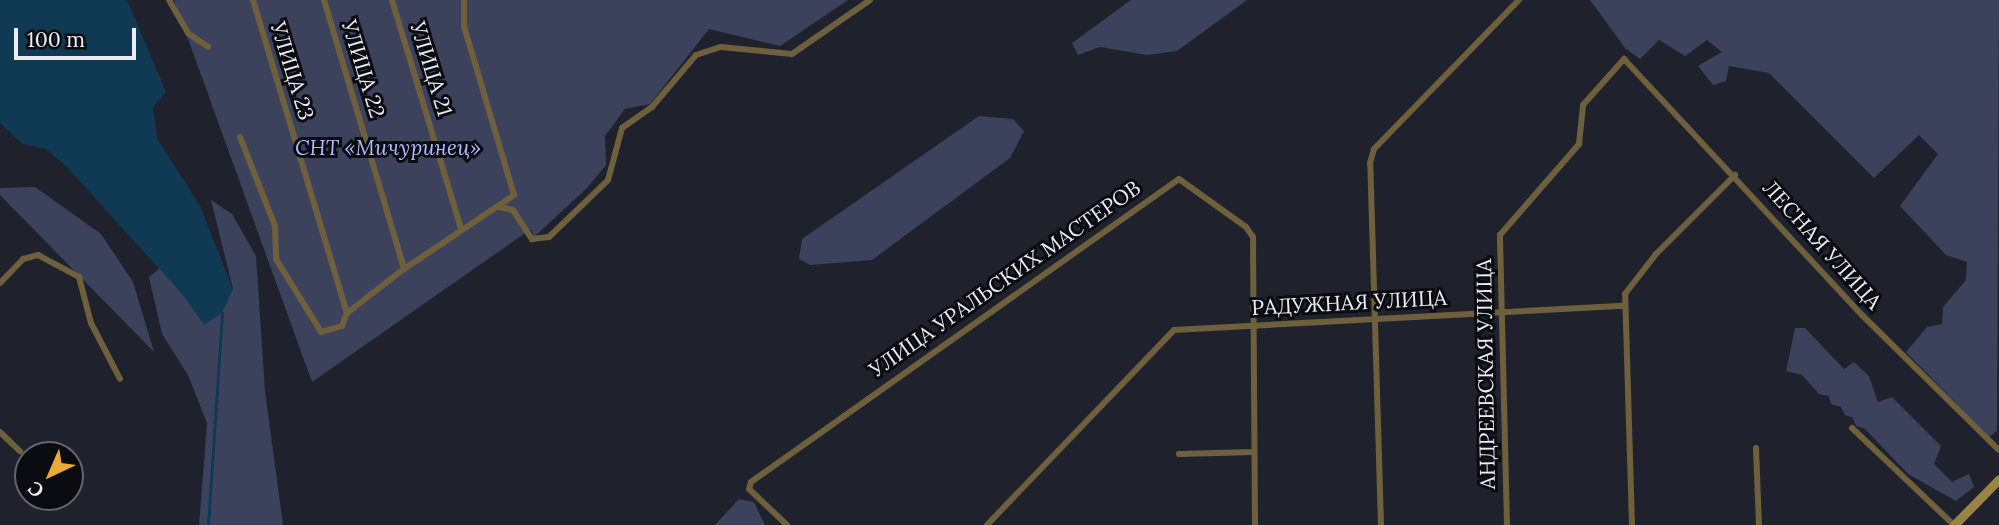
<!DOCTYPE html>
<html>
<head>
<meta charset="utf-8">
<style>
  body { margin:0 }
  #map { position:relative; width:1999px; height:525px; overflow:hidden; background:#1f222d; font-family:Lora,serif }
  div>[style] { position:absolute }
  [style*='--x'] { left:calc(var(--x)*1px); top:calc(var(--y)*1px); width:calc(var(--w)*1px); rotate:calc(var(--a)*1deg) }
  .green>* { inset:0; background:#3c415c }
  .water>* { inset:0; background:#103a53 }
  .stream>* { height:2.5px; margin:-1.25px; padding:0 1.25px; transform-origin:1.25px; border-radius:1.25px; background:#103a53 }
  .street>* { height:6px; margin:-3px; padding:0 3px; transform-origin:3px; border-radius:3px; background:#6e603c }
  .secondary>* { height:9px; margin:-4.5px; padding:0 4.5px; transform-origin:4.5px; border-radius:4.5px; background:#998347 }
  span { translate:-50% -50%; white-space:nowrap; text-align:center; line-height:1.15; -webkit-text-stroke:6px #0b0c11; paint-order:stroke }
  .street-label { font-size:21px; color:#ebedf5 }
  .park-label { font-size:21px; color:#aebafb; font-style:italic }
  .north { position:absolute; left:14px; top:441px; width:70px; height:70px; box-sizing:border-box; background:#0b0c11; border:2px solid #65666c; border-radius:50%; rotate:224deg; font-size:19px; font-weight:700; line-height:28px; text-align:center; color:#ebedf5 }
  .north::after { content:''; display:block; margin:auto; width:24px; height:32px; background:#eba93a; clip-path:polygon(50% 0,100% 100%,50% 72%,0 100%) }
  .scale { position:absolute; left:14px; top:28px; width:122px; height:32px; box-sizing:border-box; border:4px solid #ebedf5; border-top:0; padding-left:9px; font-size:21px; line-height:24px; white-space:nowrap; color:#ebedf5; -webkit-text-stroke:5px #0b0c11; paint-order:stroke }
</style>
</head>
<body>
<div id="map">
  <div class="green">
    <div style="clip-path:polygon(174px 0,848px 0,780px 46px,709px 29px,650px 104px,625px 109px,605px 136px,606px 165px,587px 188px,534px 237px,531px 229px,312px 382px)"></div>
    <div style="clip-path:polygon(1131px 0,1247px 0,1177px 51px,1147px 55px,1100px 47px,1078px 55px,1072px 43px)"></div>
    <div style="clip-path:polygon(1590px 0,1999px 0,1997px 431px,1989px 437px,1906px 352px,1927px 327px,1942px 324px,1943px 307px,1966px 280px,1967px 262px,1946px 255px,1900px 206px,1938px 154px,1919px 135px,1874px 178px,1769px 73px,1729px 66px,1726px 81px,1713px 85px,1698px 66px,1722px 52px,1707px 40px,1685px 56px,1659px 40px,1640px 59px,1625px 48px)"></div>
    <div style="clip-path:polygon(979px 116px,1013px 119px,1024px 131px,1010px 158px,872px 260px,810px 265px,799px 259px,802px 239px)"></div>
    <div style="clip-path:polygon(35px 187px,101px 234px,133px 282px,154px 352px,0 195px,0 188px)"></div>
    <div style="clip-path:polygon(211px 200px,232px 214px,256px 256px,265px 391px,283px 525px,199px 525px,207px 423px,188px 375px,162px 334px,149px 277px,160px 268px,183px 295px,233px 289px)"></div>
    <div style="clip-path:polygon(1795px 328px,1805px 328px,1844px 369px,1854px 362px,1869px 376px,1878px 402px,1892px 397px,1941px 446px,1934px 464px,1952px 482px,1969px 474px,1974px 487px,1956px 501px,1908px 474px,1865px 429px,1856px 426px,1853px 418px,1845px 415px,1841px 407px,1831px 404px,1829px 396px,1819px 394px,1802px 375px,1786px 371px)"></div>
    <div style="clip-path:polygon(739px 499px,754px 502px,765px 525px,715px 525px)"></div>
  </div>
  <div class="water">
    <div style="clip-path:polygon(0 0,127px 0,166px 92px,153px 107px,157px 138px,200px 206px,233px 289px,222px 313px,204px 325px,183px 295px,67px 167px,46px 149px,23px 144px,0 123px)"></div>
  </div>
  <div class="stream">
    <div style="--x:208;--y:525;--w:212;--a:-86.2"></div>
  </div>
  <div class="street">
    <div style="--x:169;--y:0;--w:39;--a:60"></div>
    <div style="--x:189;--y:34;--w:23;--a:34"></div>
    <div style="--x:253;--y:0;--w:327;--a:73.3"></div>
    <div style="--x:324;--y:0;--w:281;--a:73.4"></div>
    <div style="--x:392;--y:0;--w:239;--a:73.2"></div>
    <div style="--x:240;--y:137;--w:96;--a:68.5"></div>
    <div style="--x:275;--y:226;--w:33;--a:88"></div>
    <div style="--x:276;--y:259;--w:86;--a:58.3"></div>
    <div style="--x:321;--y:332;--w:22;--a:-16"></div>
    <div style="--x:342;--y:326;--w:14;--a:-69"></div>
    <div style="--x:347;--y:313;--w:72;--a:-37.7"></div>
    <div style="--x:404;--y:269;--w:133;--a:-33.9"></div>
    <div style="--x:514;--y:195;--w:176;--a:-106.5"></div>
    <div style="--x:464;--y:26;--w:26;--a:-90"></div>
    <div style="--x:499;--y:207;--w:14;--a:12"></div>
    <div style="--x:513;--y:210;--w:35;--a:57"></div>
    <div style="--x:532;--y:239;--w:17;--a:-7"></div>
    <div style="--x:549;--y:237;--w:82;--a:-44"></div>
    <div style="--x:608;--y:180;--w:54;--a:-74.9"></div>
    <div style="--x:622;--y:128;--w:37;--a:-35"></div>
    <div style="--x:652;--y:107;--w:68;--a:-49.8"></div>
    <div style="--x:696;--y:55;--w:26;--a:-18"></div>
    <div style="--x:721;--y:47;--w:71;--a:5.6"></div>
    <div style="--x:792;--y:54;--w:95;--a:-34.7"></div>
    <div style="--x:0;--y:283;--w:33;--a:-46"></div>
    <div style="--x:23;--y:259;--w:16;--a:-15"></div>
    <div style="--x:38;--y:255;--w:47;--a:28.2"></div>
    <div style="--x:79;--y:277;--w:48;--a:75.4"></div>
    <div style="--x:91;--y:323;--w:63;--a:62.6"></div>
    <div style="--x:1852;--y:428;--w:141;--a:43.6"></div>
    <div style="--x:0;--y:432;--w:28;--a:44"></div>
    <div style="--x:1756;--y:448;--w:77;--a:87.8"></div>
    <div style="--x:1179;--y:454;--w:74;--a:-1.5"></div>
    <div style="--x:787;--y:525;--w:52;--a:-136.5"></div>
    <div style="--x:749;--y:489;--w:7;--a:-74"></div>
    <div style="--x:751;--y:482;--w:524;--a:-35.3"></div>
    <div style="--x:1179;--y:179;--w:82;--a:35.6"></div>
    <div style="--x:1246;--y:227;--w:12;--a:55"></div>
    <div style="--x:1253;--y:237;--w:288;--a:89.6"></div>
    <div style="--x:987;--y:525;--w:270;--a:-46.2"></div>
    <div style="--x:1174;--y:330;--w:450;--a:-3.1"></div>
    <div style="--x:1381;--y:525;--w:362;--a:-91.7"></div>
    <div style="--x:1370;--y:163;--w:15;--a:-74"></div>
    <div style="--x:1374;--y:149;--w:208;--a:-45.8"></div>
    <div style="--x:1507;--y:525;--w:290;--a:-91.4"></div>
    <div style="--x:1500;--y:235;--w:121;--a:-49"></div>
    <div style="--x:1579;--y:144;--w:39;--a:-84"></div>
    <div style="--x:1583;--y:105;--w:62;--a:-48.3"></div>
    <div style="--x:1624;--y:59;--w:350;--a:47.1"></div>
    <div style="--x:1862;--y:315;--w:192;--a:44.6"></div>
    <div style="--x:1632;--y:525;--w:231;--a:-91.7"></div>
    <div style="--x:1625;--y:294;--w:51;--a:-52.2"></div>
    <div style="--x:1656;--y:254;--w:112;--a:-45"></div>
  </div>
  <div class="secondary">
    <div style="--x:1954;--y:525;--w:64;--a:-45.6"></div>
  </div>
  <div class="street-label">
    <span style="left:363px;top:69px;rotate:73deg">УЛИЦА 22</span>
    <span style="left:431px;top:69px;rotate:73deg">УЛИЦА 21</span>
    <span style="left:292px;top:71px;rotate:73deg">УЛИЦА 23</span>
    <span style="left:1822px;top:245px;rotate:48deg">ЛЕСНАЯ УЛИЦА</span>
    <span style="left:1005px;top:279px;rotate:-35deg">УЛИЦА УРАЛЬСКИХ МАСТЕРОВ</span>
    <span style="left:1349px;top:303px;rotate:-3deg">РАДУЖНАЯ УЛИЦА</span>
    <span style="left:1486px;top:374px;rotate:-91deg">АНДРЕЕВСКАЯ УЛИЦА</span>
  </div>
  <div class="park-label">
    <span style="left:388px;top:148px">СНТ «Мичуринец»</span>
  </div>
  <div class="north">С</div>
  <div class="scale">100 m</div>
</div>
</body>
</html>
